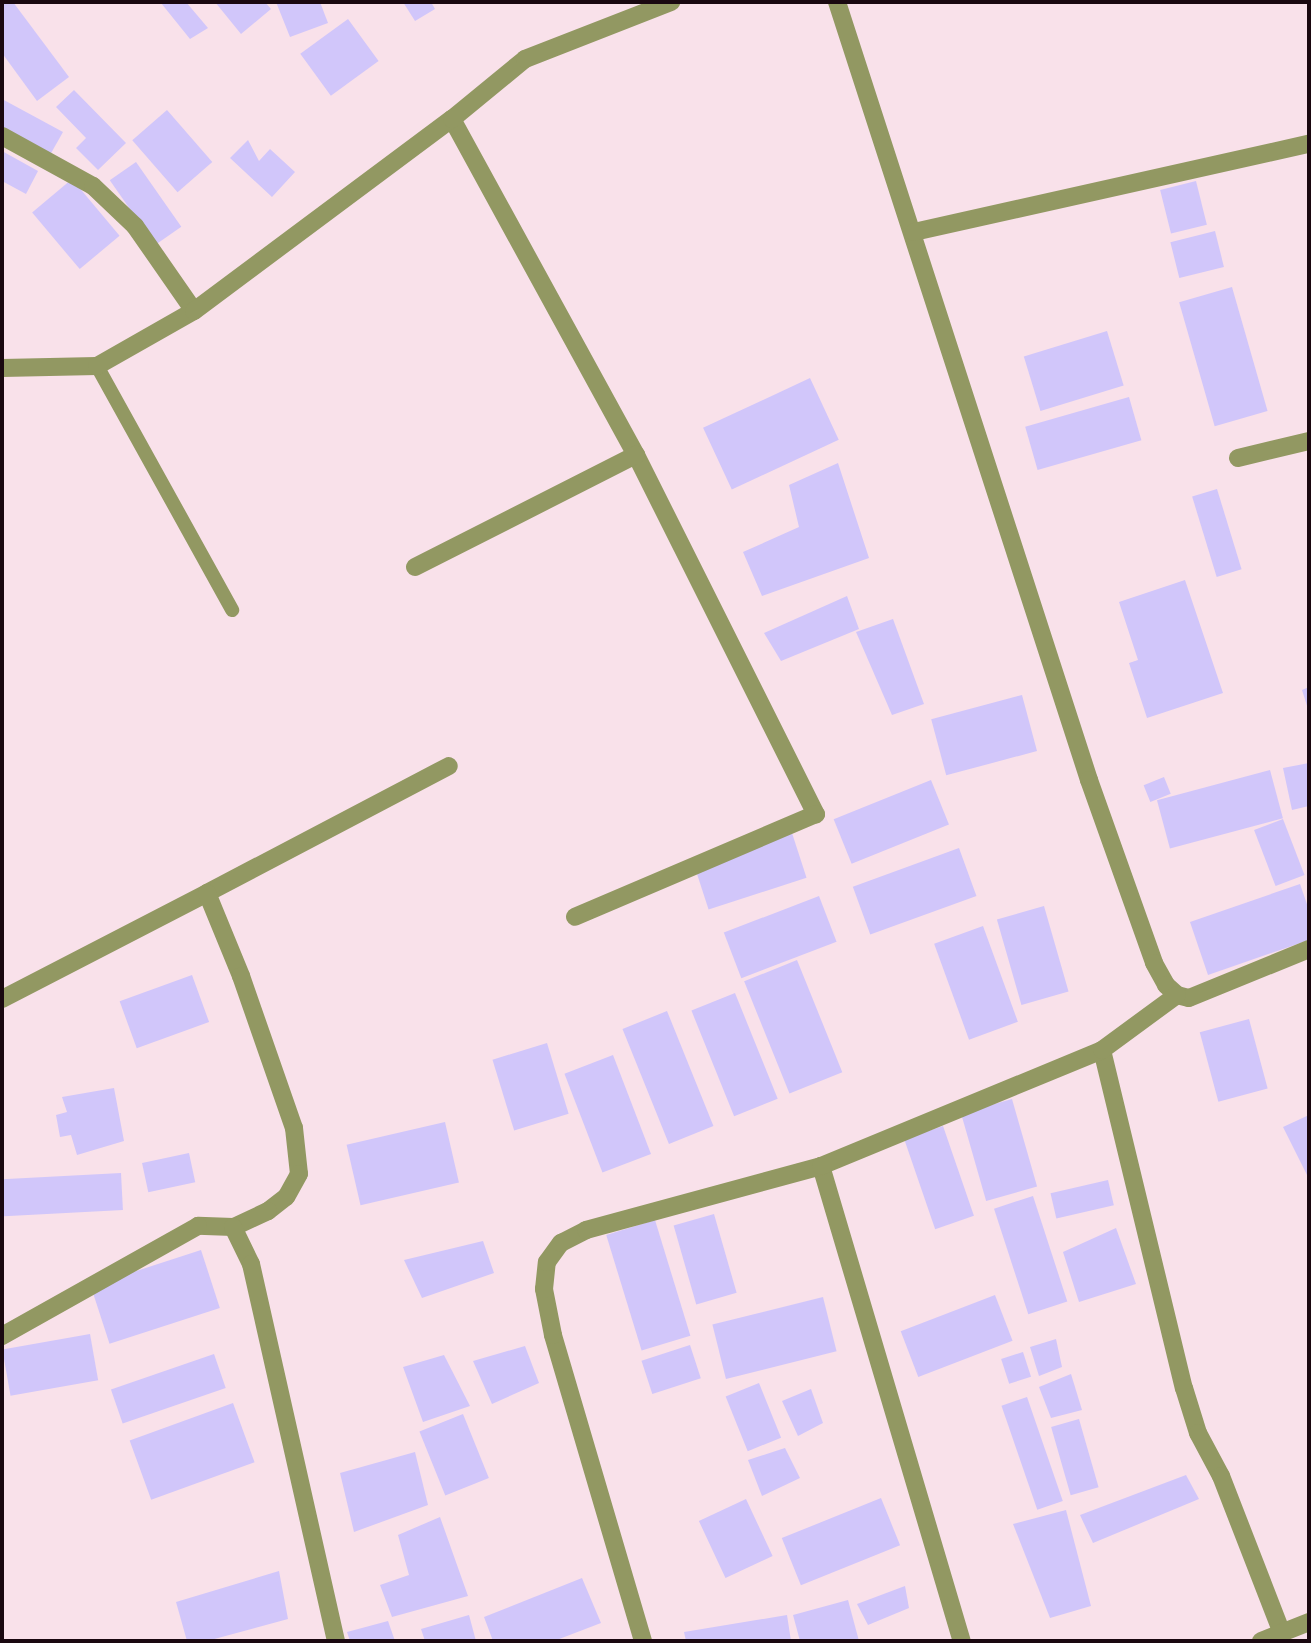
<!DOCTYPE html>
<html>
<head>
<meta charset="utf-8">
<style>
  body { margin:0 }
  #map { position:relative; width:1311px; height:1643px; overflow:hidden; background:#f9e1ea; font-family:Mulish,sans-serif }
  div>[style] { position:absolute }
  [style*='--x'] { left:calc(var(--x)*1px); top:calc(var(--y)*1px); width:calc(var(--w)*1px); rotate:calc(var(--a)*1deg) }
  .building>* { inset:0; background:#d1c6fa; transform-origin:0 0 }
  .service>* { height:14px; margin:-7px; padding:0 7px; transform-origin:7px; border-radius:7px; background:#929862 }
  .minor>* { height:18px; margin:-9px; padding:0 9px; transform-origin:9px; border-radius:9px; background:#929862 }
  .tertiary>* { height:18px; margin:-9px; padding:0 9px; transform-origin:9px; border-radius:9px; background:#929862 }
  span { translate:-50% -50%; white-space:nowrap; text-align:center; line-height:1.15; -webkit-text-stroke:5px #fff; paint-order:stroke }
  .frame { position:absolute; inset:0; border:4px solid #1a0810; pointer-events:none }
</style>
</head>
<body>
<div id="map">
  <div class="building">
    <div style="clip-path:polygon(4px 2px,13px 2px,69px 77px,37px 101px,2px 53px)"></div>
    <div style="clip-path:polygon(164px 2px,186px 2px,208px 28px,190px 39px,161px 3px)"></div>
    <div style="clip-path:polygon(215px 2px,265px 2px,271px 9px,241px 34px)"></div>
    <div style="clip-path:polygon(276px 2px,320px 2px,328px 23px,290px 37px)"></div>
    <div style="clip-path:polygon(403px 2px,431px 2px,435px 9px,415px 21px)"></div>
    <div style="left:348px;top:19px;width:52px;height:59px;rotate:54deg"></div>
    <div style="clip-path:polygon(74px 90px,126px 143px,98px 170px,76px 148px,86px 138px,56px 107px)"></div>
    <div style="clip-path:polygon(2px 99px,63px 132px,50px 155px,2px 129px)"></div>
    <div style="left:167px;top:110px;width:69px;height:46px;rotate:49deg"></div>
    <div style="clip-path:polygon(248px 140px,259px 161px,270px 149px,295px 172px,272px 197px,230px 158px)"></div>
    <div style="clip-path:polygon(2px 151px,38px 171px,26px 194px,2px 181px)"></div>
    <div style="left:136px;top:162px;width:79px;height:32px;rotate:55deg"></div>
    <div style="left:72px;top:179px;width:74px;height:52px;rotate:50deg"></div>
    <div style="left:1196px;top:181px;width:45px;height:37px;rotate:76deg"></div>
    <div style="left:1215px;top:231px;width:37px;height:46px;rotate:76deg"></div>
    <div style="left:1232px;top:287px;width:129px;height:55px;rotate:74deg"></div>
    <div style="left:1107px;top:331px;width:57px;height:87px;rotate:73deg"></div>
    <div style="left:810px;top:378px;width:68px;height:118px;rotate:65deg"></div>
    <div style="left:1129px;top:397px;width:45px;height:108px;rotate:74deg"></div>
    <div style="clip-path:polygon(838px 463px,869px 558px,762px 596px,743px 552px,799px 527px,789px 485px)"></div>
    <div style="left:1217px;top:489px;width:84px;height:26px;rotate:73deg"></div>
    <div style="clip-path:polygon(1185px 580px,1223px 693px,1147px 718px,1129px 663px,1138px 660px,1119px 602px)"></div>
    <div style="clip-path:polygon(847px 596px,859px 629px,781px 661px,764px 633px)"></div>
    <div style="clip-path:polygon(893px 619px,924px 704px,892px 715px,856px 632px)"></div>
    <div style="clip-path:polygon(1309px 687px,1309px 712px,1302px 690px)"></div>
    <div style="left:1022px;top:695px;width:58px;height:94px;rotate:75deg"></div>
    <div style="clip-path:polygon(1309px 763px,1309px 806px,1292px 810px,1283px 768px)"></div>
    <div style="left:1270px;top:770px;width:50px;height:117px;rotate:75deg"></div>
    <div style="left:1164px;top:777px;width:18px;height:22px;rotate:68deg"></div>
    <div style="left:931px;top:780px;width:48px;height:105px;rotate:68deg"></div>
    <div style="left:1283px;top:819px;width:60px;height:31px;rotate:69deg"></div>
    <div style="left:792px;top:833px;width:47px;height:103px;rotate:72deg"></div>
    <div style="left:959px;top:848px;width:51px;height:113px;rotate:70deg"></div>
    <div style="clip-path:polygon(1300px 884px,1309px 910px,1309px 940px,1208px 975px,1190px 922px)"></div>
    <div style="left:819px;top:896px;width:49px;height:102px;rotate:69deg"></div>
    <div style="left:1044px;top:906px;width:89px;height:49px;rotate:74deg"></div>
    <div style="left:983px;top:926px;width:102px;height:52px;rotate:70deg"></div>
    <div style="left:797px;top:960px;width:121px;height:57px;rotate:68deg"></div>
    <div style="left:192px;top:975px;width:50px;height:77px;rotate:70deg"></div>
    <div style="left:735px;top:993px;width:114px;height:47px;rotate:68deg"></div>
    <div style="left:667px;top:1011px;width:124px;height:48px;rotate:68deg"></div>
    <div style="left:1249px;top:1019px;width:72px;height:51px;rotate:75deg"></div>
    <div style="left:547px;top:1043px;width:74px;height:57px;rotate:73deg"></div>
    <div style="left:613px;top:1055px;width:106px;height:52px;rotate:69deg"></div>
    <div style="clip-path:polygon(114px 1088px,124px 1141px,77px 1155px,71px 1135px,60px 1137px,56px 1115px,67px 1112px,62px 1097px)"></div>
    <div style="left:1012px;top:1099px;width:91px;height:53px;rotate:74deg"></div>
    <div style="clip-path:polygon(1309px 1115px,1309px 1179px,1283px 1127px)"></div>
    <div style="left:445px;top:1122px;width:62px;height:101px;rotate:77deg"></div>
    <div style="left:943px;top:1126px;width:95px;height:41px;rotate:71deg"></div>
    <div style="left:189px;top:1153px;width:30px;height:48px;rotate:78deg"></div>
    <div style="left:121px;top:1173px;width:37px;height:119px;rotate:87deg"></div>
    <div style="left:1108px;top:1180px;width:26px;height:59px;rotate:77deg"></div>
    <div style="left:1033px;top:1196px;width:111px;height:41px;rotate:72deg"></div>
    <div style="left:714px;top:1214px;width:82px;height:42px;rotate:74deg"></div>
    <div style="left:655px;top:1220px;width:121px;height:51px;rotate:73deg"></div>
    <div style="clip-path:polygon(1116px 1228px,1136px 1284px,1079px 1302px,1063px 1252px)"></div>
    <div style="clip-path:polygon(483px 1241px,494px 1273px,422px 1298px,404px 1260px)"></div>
    <div style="left:201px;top:1250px;width:61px;height:116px;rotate:72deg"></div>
    <div style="left:995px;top:1295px;width:49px;height:101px;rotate:69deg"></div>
    <div style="left:823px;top:1297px;width:56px;height:114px;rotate:76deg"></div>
    <div style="left:90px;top:1334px;width:47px;height:89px;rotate:80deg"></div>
    <div style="clip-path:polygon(1056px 1339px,1062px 1367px,1039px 1376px,1030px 1347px)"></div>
    <div style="left:690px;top:1345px;width:35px;height:51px;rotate:72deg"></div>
    <div style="clip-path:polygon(525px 1346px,539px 1383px,492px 1404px,473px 1361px)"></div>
    <div style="left:1023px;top:1352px;width:26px;height:23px;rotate:72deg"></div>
    <div style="left:214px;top:1354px;width:36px;height:109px;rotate:71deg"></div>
    <div style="clip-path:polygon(444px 1355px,470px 1406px,423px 1422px,403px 1367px)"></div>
    <div style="clip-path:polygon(1071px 1374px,1082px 1410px,1051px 1418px,1039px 1387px)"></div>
    <div style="left:759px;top:1383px;width:59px;height:36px;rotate:68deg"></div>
    <div style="clip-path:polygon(811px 1389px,823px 1423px,798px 1436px,782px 1401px)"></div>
    <div style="left:1027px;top:1397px;width:110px;height:27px;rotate:71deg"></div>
    <div style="left:233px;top:1403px;width:63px;height:110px;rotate:70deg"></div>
    <div style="left:463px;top:1414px;width:69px;height:47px;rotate:68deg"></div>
    <div style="left:1079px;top:1419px;width:71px;height:29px;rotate:74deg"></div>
    <div style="clip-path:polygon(785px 1448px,800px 1478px,762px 1496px,748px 1460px)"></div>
    <div style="clip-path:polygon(415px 1452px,428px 1505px,354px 1532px,340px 1473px)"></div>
    <div style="clip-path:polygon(1186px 1475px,1199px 1499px,1093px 1543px,1080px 1515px)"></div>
    <div style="left:881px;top:1498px;width:51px;height:107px;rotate:68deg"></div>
    <div style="left:746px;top:1499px;width:63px;height:52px;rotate:65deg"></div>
    <div style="clip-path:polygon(1066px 1510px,1091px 1606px,1050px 1618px,1013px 1524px)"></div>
    <div style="clip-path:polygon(440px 1517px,468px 1596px,392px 1617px,380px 1585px,409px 1575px,398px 1535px)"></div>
    <div style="clip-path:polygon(279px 1571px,288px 1619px,207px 1641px,187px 1641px,176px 1602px)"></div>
    <div style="clip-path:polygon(582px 1578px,601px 1623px,554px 1641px,493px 1641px,484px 1617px)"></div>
    <div style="clip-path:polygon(905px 1586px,909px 1608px,868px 1625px,857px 1604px)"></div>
    <div style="clip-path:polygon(848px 1600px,859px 1641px,800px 1641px,793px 1615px)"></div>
    <div style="clip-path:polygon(469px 1615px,476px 1641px,425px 1641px,421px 1629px)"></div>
    <div style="clip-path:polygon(787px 1615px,791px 1641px,686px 1641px,684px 1632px)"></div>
    <div style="clip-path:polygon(388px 1621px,395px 1641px,350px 1641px,347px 1632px)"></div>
  </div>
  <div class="service">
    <div style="--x:97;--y:366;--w:279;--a:61"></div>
  </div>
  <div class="minor">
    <div style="--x:837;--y:2;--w:818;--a:72.05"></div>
    <div style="--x:1089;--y:780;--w:194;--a:70.4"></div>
    <div style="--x:1154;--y:963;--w:25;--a:61"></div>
    <div style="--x:1166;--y:985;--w:15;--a:42"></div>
    <div style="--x:1177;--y:995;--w:12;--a:14"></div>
    <div style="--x:1189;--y:998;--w:130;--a:-22.2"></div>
    <div style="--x:452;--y:119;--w:383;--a:61.3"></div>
    <div style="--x:636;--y:455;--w:402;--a:63.4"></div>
    <div style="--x:816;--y:814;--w:262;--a:156.9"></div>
    <div style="--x:2;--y:136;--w:104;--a:28.8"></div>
    <div style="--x:93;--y:186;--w:58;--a:43.6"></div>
    <div style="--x:135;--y:226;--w:103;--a:55.2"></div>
    <div style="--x:914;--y:232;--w:405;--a:-12.6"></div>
    <div style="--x:1238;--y:458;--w:73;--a:-13.5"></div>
    <div style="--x:415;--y:567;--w:248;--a:-26.9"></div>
    <div style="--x:207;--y:893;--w:273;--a:-27.7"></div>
    <div style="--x:2;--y:999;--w:231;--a:-27.3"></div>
    <div style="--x:207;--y:893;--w:90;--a:67.7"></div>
    <div style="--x:241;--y:976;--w:161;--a:70.8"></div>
    <div style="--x:294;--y:1128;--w:46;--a:83.8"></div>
    <div style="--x:299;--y:1174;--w:26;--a:119"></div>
    <div style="--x:286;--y:1197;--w:23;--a:142"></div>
    <div style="--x:268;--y:1211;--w:38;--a:155"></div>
    <div style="--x:233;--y:1227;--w:35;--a:-178"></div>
    <div style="--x:198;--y:1226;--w:225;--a:150.7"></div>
    <div style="--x:1102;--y:1050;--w:348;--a:76.4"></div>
    <div style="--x:1184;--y:1388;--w:47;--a:72.7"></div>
    <div style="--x:1198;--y:1433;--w:49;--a:61.9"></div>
    <div style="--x:1221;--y:1476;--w:168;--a:68.8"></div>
    <div style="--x:821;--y:1166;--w:495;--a:73.5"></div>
    <div style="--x:233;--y:1227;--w:41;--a:64.1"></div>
    <div style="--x:251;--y:1264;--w:386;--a:77.3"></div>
    <div style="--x:643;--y:1641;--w:319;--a:-106.4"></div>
    <div style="--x:553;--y:1335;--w:47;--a:-101.1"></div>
    <div style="--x:544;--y:1289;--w:27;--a:-84"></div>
    <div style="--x:547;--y:1262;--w:24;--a:-54"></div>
    <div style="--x:561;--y:1243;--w:28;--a:-27"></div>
    <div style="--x:586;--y:1230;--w:244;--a:-15.2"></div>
    <div style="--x:821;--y:1166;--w:304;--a:-22.4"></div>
    <div style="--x:1102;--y:1050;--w:93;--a:-36.3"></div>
    <div style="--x:1261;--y:1641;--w:52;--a:-21.6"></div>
  </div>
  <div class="tertiary">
    <div style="--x:2;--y:368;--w:95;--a:-1.2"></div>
    <div style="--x:97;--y:366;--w:112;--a:-29.6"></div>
    <div style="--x:194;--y:311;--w:322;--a:-36.7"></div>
    <div style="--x:452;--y:119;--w:94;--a:-39.4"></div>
    <div style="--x:525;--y:59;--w:157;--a:-21.3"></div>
  </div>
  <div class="frame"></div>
</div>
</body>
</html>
